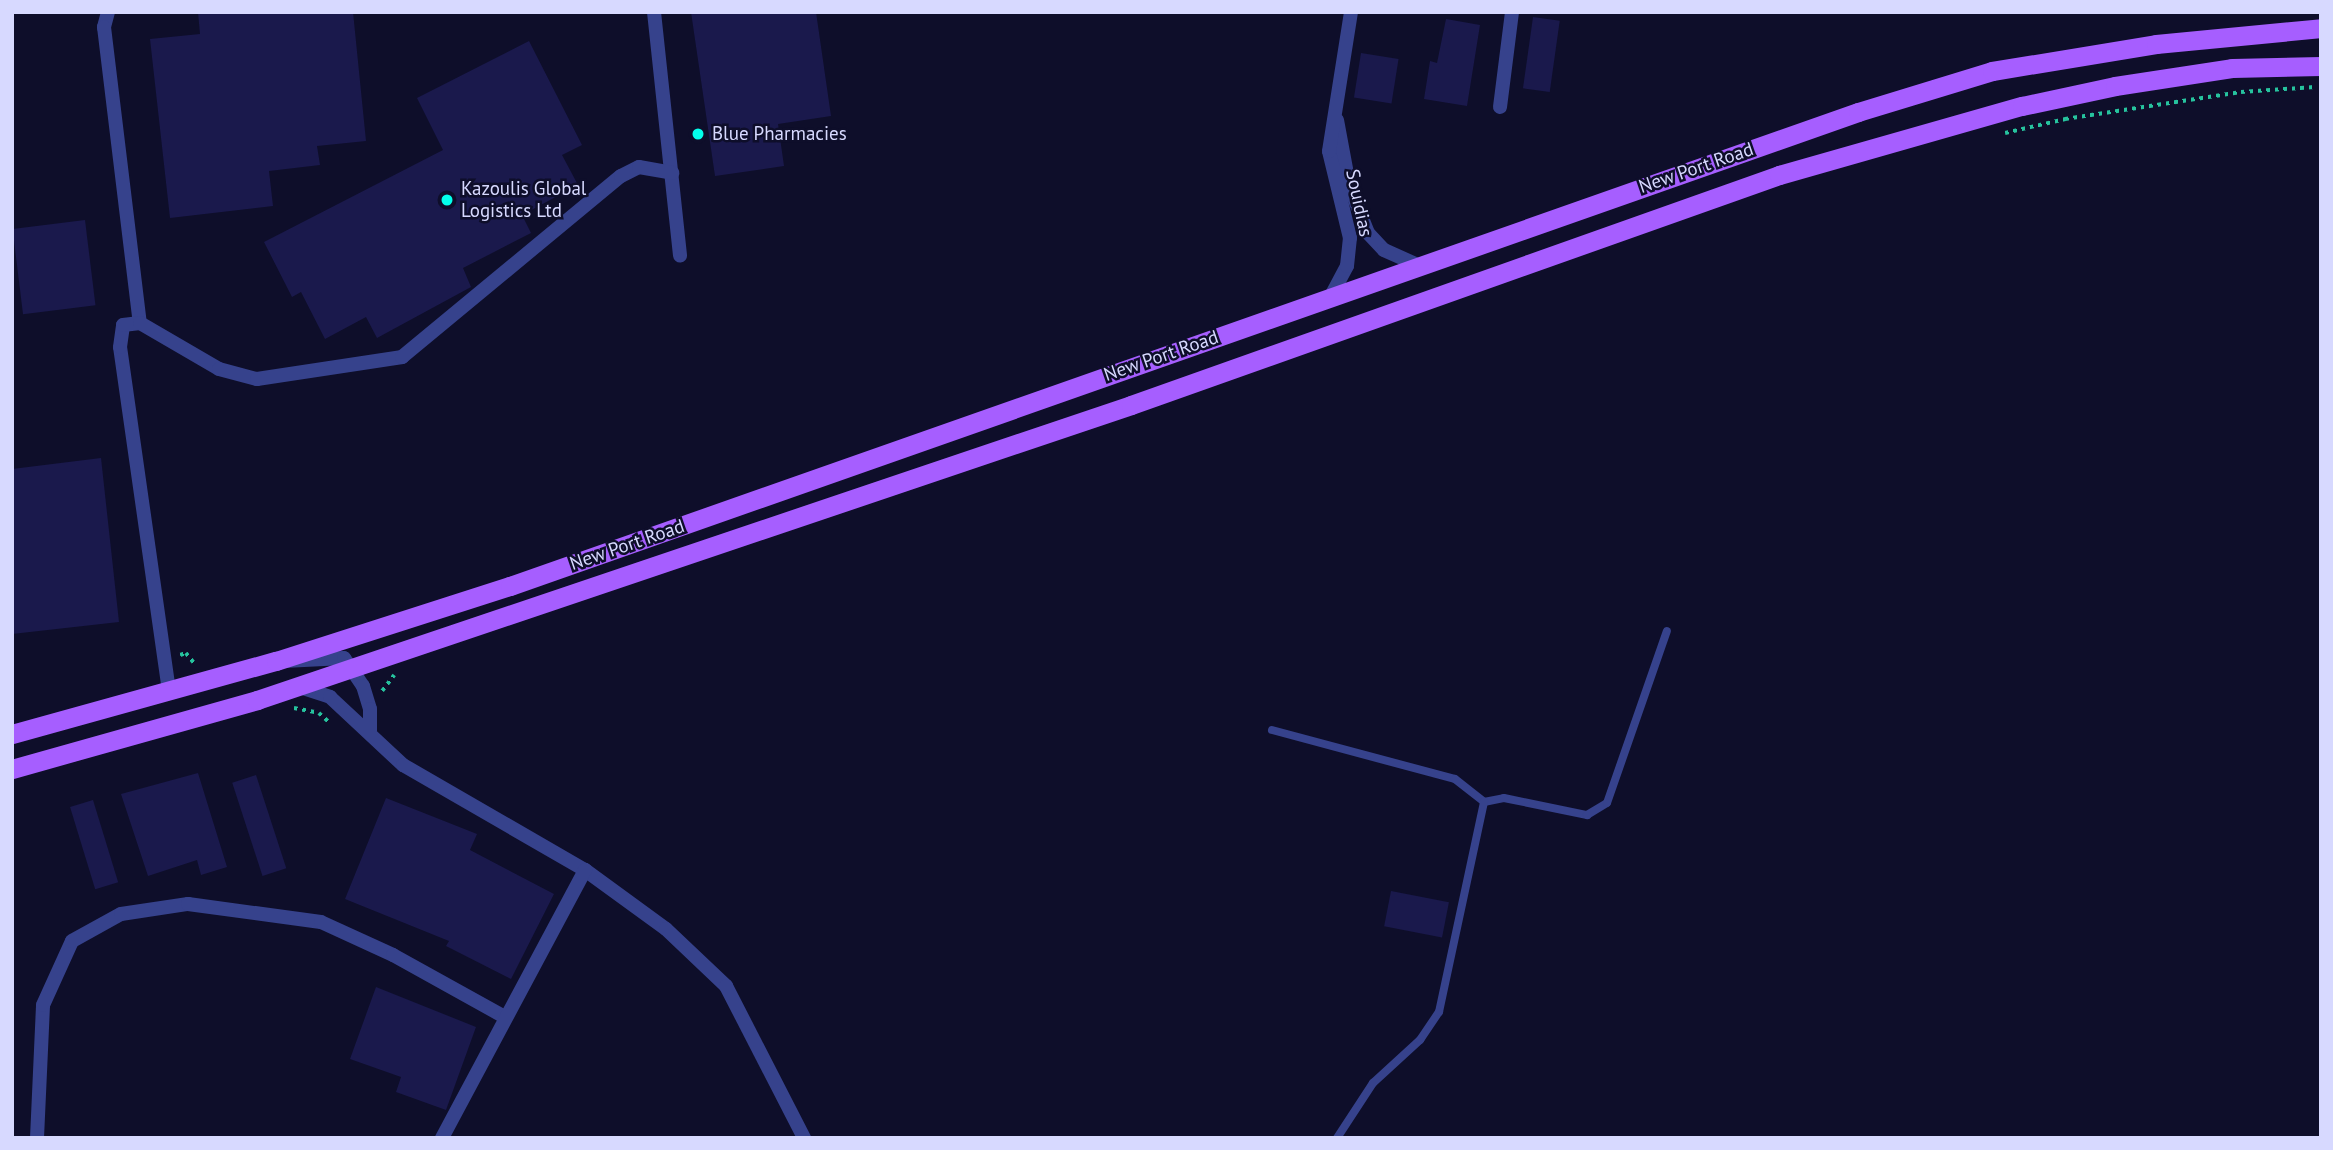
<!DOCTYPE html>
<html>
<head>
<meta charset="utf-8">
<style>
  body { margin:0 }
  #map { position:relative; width:2333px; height:1150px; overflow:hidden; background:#0e0e2a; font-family:"PT Sans",sans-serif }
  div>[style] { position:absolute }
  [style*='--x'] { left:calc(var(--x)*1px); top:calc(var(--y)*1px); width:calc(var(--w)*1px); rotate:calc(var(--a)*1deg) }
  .building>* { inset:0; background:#1a194c; transform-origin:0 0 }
  .path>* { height:3.5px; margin-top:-1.75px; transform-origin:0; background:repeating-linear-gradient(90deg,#26c39e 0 3.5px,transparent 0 8.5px) }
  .service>* { height:8px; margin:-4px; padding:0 4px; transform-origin:4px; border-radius:4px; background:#36428c }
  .minor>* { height:14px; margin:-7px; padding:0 7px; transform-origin:7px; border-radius:7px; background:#36428c }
  .primary>* { height:19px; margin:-9.5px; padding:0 9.5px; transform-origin:9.5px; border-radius:9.5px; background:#a65eff }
  .dots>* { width:19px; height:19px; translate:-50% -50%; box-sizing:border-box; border:4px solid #0e0e2a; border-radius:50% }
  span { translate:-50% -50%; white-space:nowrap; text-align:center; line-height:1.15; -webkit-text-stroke:5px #0e0e2a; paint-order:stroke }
  .poi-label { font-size:19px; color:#d7d9ff }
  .left { translate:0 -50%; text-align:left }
  .street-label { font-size:19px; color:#d7d9ff }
  .frame { position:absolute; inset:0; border:14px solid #d7d9ff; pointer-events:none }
</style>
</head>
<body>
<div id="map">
  <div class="building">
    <div style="clip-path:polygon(198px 12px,353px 12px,366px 141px,317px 146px,320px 165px,269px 171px,273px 206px,170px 218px,150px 39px,200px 34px)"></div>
    <div style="clip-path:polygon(691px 12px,816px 12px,831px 116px,778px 124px,784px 166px,715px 176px)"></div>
    <div style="left:1533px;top:17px;width:27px;height:72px;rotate:8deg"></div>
    <div style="clip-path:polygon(1446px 19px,1480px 25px,1467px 106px,1424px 99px,1430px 61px,1437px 63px)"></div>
    <div style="clip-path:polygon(529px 41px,582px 145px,562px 155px,578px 185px,522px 215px,531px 233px,463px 268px,471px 287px,377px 338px,366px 317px,325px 339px,301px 292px,292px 297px,264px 242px,443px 150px,417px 98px)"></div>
    <div style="left:1361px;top:53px;width:38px;height:45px;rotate:9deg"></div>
    <div style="left:85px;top:220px;width:86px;height:73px;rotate:83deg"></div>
    <div style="clip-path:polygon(101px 458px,119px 622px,12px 634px,12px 469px)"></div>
    <div style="clip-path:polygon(198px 773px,227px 867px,201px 875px,197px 860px,148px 876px,121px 794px)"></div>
    <div style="left:256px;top:775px;width:98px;height:25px;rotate:72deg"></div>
    <div style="clip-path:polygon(386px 798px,477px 834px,470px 850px,554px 894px,511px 979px,446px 946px,449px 941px,345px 899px)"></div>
    <div style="left:93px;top:800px;width:86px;height:24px;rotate:73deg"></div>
    <div style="left:1391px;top:891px;width:59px;height:36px;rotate:11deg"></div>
    <div style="clip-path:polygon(376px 987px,476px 1027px,446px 1110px,396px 1092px,401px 1077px,350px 1059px)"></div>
  </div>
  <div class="path">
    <div style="--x:2005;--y:133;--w:62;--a:-13.1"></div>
    <div style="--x:2065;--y:119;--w:178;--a:-8.7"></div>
    <div style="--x:2241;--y:92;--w:74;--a:-3.9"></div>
    <div style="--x:180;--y:655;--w:6;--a:-18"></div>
    <div style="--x:186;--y:653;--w:13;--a:51"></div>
    <div style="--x:382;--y:691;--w:20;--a:-53"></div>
    <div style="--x:294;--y:708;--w:25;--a:11"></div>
    <div style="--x:319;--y:713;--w:12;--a:42"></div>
  </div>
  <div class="service">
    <div style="--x:1272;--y:730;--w:189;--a:15"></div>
    <div style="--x:1455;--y:779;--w:37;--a:38"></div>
    <div style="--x:1484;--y:802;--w:20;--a:-11"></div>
    <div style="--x:1504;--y:798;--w:85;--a:11.6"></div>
    <div style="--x:1587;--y:815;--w:23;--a:-31"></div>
    <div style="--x:1607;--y:803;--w:182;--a:-70.8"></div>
    <div style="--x:1337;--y:1138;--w:66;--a:-56.8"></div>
    <div style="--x:1373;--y:1083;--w:64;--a:-42.5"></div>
    <div style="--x:1420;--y:1040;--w:34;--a:-56"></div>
    <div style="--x:1439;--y:1012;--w:215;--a:-77.9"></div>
  </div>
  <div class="minor">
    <div style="--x:108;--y:12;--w:16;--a:105"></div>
    <div style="--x:104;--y:27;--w:298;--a:83.1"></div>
    <div style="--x:654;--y:12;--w:245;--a:83.9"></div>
    <div style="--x:1500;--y:107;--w:96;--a:-82.8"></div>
    <div style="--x:1337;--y:120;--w:66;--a:79.5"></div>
    <div style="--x:1349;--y:185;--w:52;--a:68.4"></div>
    <div style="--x:1368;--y:233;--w:23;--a:47"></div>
    <div style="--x:1384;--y:250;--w:36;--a:24"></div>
    <div style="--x:1331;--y:296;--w:34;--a:-62"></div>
    <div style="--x:1347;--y:266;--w:28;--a:-84"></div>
    <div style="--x:1350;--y:238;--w:89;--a:-103.6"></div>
    <div style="--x:1329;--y:151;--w:141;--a:-81"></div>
    <div style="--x:284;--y:661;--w:60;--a:-2.9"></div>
    <div style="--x:344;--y:658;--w:34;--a:56"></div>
    <div style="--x:363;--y:686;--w:24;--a:73"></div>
    <div style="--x:370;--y:709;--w:22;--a:90"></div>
    <div style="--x:297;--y:686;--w:35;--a:18"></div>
    <div style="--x:330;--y:697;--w:100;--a:43"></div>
    <div style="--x:403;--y:765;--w:210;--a:30"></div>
    <div style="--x:585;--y:870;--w:100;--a:36.1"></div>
    <div style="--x:666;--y:929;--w:83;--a:43.5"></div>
    <div style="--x:726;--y:986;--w:171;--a:62.8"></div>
    <div style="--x:169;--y:691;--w:347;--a:-98.1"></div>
    <div style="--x:120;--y:347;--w:22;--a:-82"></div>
    <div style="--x:123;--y:325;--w:17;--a:-7"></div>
    <div style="--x:140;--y:323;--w:91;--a:30.2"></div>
    <div style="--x:219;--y:369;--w:39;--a:15"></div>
    <div style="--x:257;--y:379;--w:147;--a:-8.6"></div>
    <div style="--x:402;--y:357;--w:284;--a:-39.6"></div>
    <div style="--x:621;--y:176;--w:20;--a:-27"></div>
    <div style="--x:639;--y:167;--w:34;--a:10"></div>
    <div style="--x:37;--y:1138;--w:133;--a:-87.4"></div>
    <div style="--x:43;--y:1005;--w:70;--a:-65.6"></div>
    <div style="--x:72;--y:941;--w:56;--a:-28.9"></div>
    <div style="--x:121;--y:914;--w:68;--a:-8.5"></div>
    <div style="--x:188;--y:904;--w:134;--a:7.7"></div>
    <div style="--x:321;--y:922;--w:79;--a:24.6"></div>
    <div style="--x:393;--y:955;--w:128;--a:29"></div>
    <div style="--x:442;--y:1138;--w:304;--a:-61.9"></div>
  </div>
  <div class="primary">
    <div style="--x:12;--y:734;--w:274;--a:-15.5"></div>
    <div style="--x:276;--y:661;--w:246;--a:-17.8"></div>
    <div style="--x:510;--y:586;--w:1429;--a:-19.37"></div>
    <div style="--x:1858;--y:112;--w:140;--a:-17"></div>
    <div style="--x:1992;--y:71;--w:166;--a:-9.3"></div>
    <div style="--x:2156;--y:44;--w:166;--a:-5.5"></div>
    <div style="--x:12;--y:769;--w:255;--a:-15.7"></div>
    <div style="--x:257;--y:700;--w:922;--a:-18.65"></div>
    <div style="--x:1131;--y:405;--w:688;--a:-19.54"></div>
    <div style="--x:1779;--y:175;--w:253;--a:-15.9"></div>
    <div style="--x:2022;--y:106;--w:95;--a:-12.1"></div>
    <div style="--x:2115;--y:86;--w:118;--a:-8.7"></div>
    <div style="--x:2232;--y:68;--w:89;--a:-1.3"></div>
  </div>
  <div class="dots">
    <div style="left:698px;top:134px;background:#03ffeb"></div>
    <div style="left:447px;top:200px;background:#03ffeb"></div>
  </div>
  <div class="poi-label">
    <span class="left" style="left:712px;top:134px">Blue Pharmacies</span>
    <span class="left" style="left:461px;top:200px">Kazoulis Global<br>Logistics Ltd</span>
  </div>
  <div class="street-label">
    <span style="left:1696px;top:168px;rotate:-19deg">New Port Road</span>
    <span style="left:1359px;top:203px;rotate:78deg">Souidias</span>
    <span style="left:1161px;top:356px;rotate:-19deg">New Port Road</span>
    <span style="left:627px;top:545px;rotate:-19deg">New Port Road</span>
  </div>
  <div class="frame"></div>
</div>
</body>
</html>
